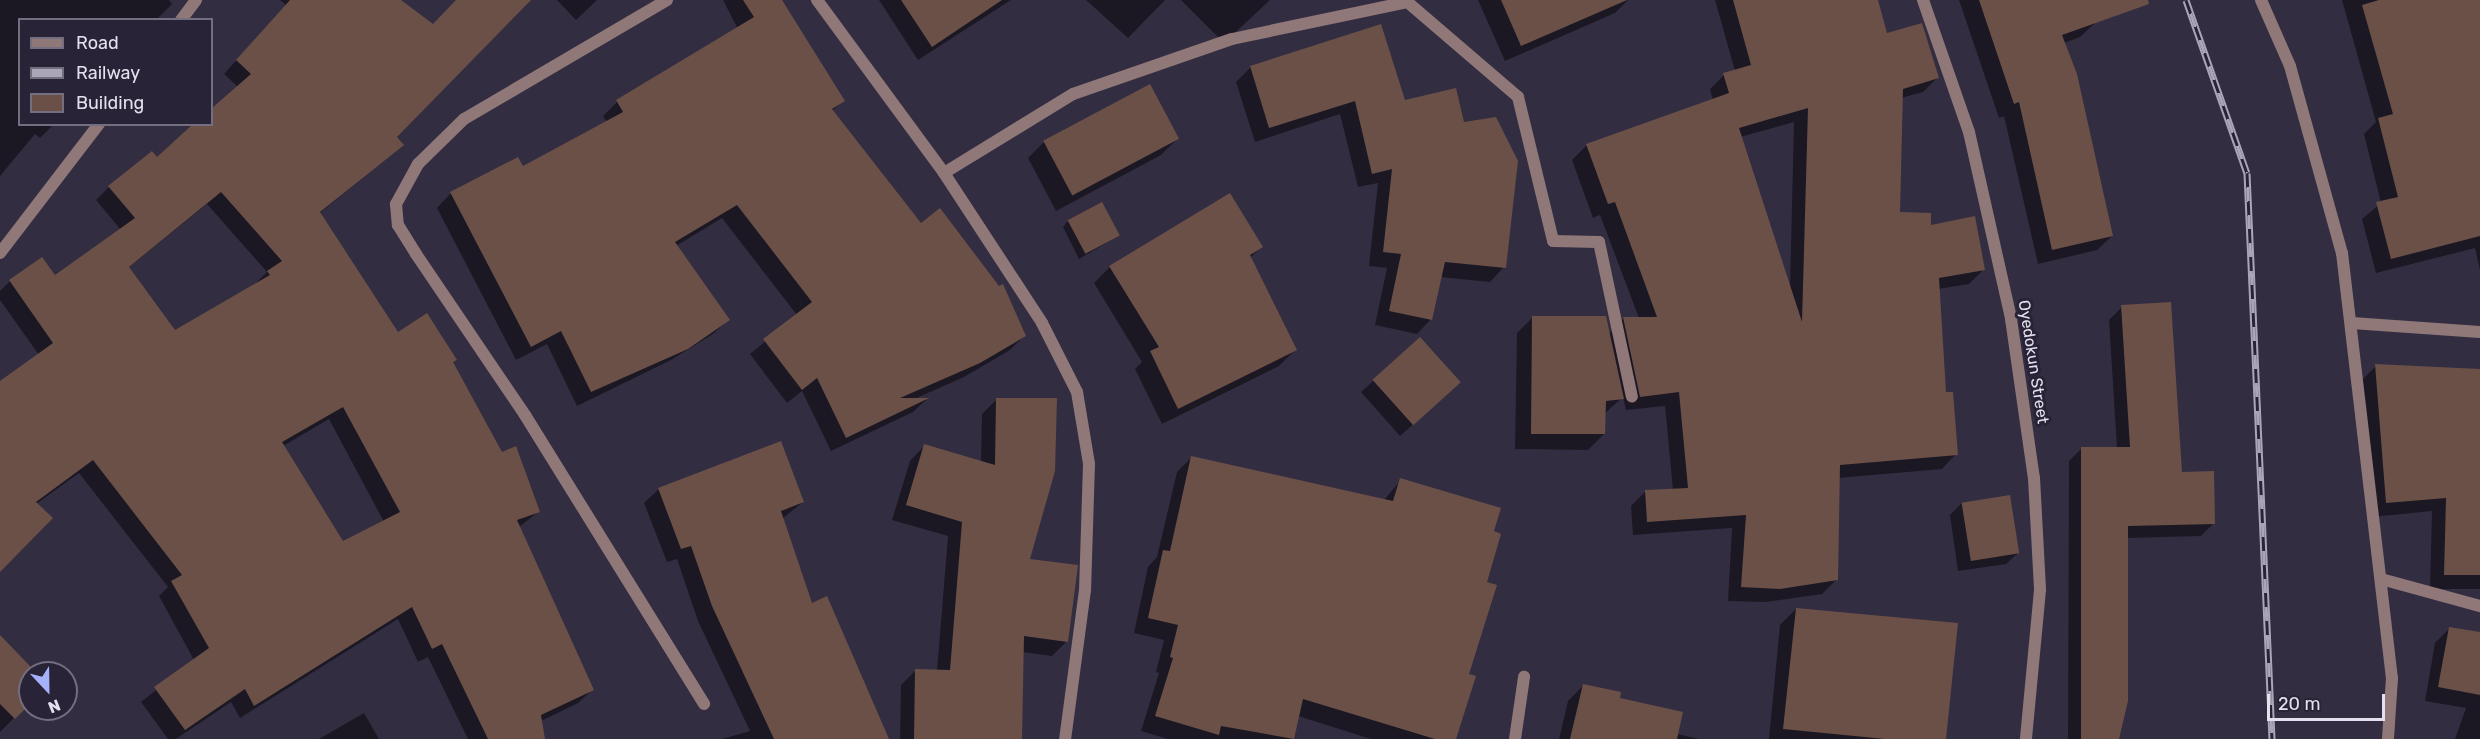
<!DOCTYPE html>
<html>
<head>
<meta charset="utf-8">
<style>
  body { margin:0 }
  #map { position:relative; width:2480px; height:739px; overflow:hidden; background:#332d42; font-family:Rubik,sans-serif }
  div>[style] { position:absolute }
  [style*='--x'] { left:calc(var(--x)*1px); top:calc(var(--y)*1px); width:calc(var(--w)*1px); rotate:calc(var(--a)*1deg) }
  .shadow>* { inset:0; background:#0007 }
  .building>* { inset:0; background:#6b5048; transform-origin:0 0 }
  .minor>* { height:12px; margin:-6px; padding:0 6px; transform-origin:6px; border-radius:6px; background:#907878 }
  .tertiary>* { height:12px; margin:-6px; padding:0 6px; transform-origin:6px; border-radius:6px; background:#907878 }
  .rail>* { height:7px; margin-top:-3.5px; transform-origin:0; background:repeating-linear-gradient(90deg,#292337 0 14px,#aba6b7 0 28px); box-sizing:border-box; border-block:2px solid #aba6b7 }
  span { translate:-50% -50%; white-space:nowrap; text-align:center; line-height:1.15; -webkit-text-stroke:6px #292337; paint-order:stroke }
  .street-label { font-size:16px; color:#e4e0ee }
  .legend { position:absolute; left:18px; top:18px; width:195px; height:108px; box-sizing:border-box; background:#292337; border:2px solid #746f80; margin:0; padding:8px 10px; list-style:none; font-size:18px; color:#e4e0ee }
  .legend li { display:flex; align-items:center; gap:12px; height:30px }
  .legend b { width:30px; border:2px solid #746f80 }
  .north { position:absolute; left:18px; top:661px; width:60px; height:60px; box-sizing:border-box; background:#292337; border:2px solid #746f80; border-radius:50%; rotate:158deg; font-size:16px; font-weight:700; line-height:24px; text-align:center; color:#e4e0ee }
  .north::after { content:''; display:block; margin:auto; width:21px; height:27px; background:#a6b1fc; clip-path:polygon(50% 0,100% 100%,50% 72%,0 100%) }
  .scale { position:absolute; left:2267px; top:694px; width:118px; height:27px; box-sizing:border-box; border:3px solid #e4e0ee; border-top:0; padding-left:8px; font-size:18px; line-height:21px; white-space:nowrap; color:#e4e0ee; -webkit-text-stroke:4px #292337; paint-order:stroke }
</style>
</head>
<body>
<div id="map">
  <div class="shadow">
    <div style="clip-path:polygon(0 0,169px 0,172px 4px,156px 20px,20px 20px,20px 124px,54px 124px,40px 138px,35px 134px,0 176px)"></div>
    <div style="clip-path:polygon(evenodd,280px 0,398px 0,433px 25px,458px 0,530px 0,395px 137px,402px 145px,320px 213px,397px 334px,452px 363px,501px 454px,538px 512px,519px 527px,592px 690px,578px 703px,541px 721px,543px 739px,468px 739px,428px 657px,418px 662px,398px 619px,240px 718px,231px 702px,176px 739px,168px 739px,141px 702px,194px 660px,159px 596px,168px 587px,79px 473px,36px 504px,0 570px,0 383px,39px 355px,0 300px,0 291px,10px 281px,54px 277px,121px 230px,96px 200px,109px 187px,212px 124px,212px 110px,238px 87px,224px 74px,286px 5px,280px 0,207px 204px,267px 272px,254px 285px,174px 332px,128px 268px,207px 204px,280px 0,329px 419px,384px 522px,342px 543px,283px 446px,329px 419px)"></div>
    <div style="clip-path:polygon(557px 0,597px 0,576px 20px)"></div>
    <div style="clip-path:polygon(723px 0,780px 0,843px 101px,832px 111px,921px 225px,1024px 336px,1010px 350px,964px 377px,912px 400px,926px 400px,913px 412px,831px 451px,802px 391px,787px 403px,750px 354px,797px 315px,722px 218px,676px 246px,728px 320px,713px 334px,671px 360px,577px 406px,547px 344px,516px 360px,437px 208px,451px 193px,522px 169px,607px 122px,603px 116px,617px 102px,738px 29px)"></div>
    <div style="clip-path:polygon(879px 0,1011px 0,918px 60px)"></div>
    <div style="clip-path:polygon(1086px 0,1165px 0,1128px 38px)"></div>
    <div style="clip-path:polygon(1181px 0,1270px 0,1224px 43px)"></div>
    <div style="clip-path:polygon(1478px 0,1628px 0,1615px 13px,1505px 61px)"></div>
    <div style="clip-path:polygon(evenodd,1715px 0,1876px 0,1886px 34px,1937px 78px,1923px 92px,1901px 98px,1898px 214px,1930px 226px,1984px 269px,1969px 284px,1938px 289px,1944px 394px,1956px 454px,1942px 469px,1838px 478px,1836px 580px,1822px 594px,1765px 602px,1728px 601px,1732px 528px,1633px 535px,1631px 506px,1645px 492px,1673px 490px,1665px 406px,1626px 410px,1623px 397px,1604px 414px,1604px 434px,1588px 450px,1515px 449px,1517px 333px,1533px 317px,1609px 334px,1624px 318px,1639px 318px,1600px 215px,1593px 218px,1572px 160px,1586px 146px,1713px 100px,1710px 89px,1724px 75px,1735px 71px,1715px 0,1794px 122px,1790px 288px,1740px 137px,1794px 122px)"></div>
    <div style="clip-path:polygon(1959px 0,2087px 0,2095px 23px,2080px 37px,2064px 43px,2112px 236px,2097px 250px,2038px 264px,2004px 116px,1999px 118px)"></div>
    <div style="clip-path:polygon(2336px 0,2480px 0,2480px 270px,2475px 248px,2376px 273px,2362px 219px,2381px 203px,2364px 134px,2376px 122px,2342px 0)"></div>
    <div style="clip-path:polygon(1251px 67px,1404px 102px,1463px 124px,1504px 267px,1490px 282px,1440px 277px,1431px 319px,1417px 334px,1375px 325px,1387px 268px,1369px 266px,1378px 183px,1358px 187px,1340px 114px,1255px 142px,1236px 82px)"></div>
    <div style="clip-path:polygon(1177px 139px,1161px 155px,1056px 211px,1028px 158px,1044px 142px)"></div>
    <div style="clip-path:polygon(1068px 221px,1118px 236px,1079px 259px,1063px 227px)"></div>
    <div style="clip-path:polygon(1261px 247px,1250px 258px,1295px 350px,1279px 366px,1162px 424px,1135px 369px,1142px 362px,1094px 283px,1110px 267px)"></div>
    <div style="clip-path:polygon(2122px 307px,2180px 473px,2214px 523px,2201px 536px,2127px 538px,2118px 739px,2068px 739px,2069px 461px,2082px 448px,2117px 448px,2109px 320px)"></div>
    <div style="clip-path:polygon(1420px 339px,1448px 393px,1400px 436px,1361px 392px)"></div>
    <div style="clip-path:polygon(2376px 366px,2480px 370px,2480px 589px,2430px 589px,2432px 511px,2372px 517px,2362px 380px)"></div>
    <div style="clip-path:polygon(996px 400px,1028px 561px,1067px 641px,1052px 656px,1022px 652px,1021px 739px,900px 739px,901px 685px,916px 670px,937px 671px,948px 536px,892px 520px,910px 461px,924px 446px,981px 462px,982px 414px)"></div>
    <div style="clip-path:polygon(1192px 457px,1384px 500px,1401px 480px,1492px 532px,1454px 739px,1371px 739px,1298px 716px,1293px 739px,1168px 739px,1141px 731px,1159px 673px,1156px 672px,1164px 640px,1134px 633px,1148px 567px,1157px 557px,1177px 472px)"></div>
    <div style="clip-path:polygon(659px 489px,803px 502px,782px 519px,811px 605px,888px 739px,722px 739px,750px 731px,698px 621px,677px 559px,667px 562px,644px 503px)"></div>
    <div style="clip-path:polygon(1962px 503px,2018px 553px,2006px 564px,1958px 571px,1950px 515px)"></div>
    <div style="clip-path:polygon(1796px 609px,1944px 739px,1769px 739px,1780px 625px)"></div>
    <div style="clip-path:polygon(2450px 628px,2480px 635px,2480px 739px,2455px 739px,2466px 708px,2425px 701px,2435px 643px)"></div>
    <div style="clip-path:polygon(0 638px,35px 673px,30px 673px,30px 702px,0 732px)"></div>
    <div style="clip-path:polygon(1584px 685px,1677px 734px,1699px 739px,1559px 739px,1568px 701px)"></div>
    <div style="clip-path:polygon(364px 713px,379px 739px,319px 739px)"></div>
  </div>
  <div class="building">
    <div style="clip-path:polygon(evenodd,290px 0,401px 0,433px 24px,456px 0,531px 0,397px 137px,404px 145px,320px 212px,398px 332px,427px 313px,457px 360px,453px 362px,502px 452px,516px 446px,540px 512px,517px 520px,594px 690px,541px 715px,545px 739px,488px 739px,442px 644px,432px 649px,412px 607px,254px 706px,245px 689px,185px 730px,154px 687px,209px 648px,171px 581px,182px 575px,93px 460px,36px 502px,53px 518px,0 572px,0 381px,53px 343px,9px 280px,42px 257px,55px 275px,135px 218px,108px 186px,152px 151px,157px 157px,193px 124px,212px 124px,212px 108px,251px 74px,236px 60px,290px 0,221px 192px,282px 261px,267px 271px,270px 275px,175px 330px,129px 267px,221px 192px,290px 0,343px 407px,400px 512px,343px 541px,282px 442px,343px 407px)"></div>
    <div style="clip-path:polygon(743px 0,782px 0,845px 101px,832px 109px,921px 223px,940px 208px,999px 286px,1003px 284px,1026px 336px,980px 363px,900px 398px,929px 398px,846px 438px,817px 378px,802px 390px,763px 339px,812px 302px,737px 205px,675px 242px,730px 320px,688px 349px,591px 392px,561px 331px,531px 347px,450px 192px,518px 157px,523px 166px,623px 112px,616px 100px,754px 17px)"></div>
    <div style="clip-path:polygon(901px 0,1002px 0,932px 47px)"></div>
    <div style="clip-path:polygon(1501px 0,1627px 0,1521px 46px)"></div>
    <div style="clip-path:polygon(evenodd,1733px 0,1878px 0,1887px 33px,1922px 23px,1939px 78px,1903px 89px,1900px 212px,1931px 213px,1931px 225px,1975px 216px,1985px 270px,1939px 278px,1946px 392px,1953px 392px,1958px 455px,1840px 465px,1838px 580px,1780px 589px,1741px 587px,1746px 515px,1647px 522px,1645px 490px,1688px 488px,1679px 392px,1640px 397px,1623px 317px,1657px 317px,1615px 202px,1608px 204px,1586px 144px,1729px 93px,1723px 73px,1751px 65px,1733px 0,1808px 108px,1802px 322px,1739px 128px,1808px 108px)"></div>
    <div style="clip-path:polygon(1979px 0,2148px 0,2149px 4px,2062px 35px,2077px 74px,2113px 236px,2052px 250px,2019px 102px,2014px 104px)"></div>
    <div style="clip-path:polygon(2379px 0,2480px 0,2480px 236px,2391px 259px,2376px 202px,2398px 197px,2378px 118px,2393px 114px,2362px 5px)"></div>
    <div style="clip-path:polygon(1381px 24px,1405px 100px,1456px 88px,1464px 122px,1496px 117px,1518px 161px,1506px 268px,1445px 262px,1432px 320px,1389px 311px,1401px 254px,1383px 252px,1392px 169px,1372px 174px,1355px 101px,1269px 128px,1250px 66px)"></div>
    <div style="left:1150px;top:84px;width:62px;height:121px;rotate:62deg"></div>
    <div style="clip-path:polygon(1230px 193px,1263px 247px,1250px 255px,1297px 350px,1178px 409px,1150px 351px,1159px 347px,1109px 266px)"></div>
    <div style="left:1102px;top:202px;width:38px;height:39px;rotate:62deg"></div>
    <div style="clip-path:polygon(2171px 302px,2182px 472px,2214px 471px,2215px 524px,2128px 526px,2128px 701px,2119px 739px,2081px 739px,2081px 447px,2130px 447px,2121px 305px)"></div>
    <div style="clip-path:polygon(1532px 316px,1606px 316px,1624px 399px,1606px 401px,1605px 434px,1531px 434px)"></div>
    <div style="left:1420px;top:337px;width:61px;height:64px;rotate:48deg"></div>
    <div style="clip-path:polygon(2375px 364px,2480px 369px,2480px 575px,2444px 575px,2446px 498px,2386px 503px)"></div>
    <div style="clip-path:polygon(996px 398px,1057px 398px,1055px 471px,1030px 559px,1078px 565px,1068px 642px,1024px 636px,1022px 739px,914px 739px,915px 669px,950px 670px,962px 522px,906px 505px,924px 444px,995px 465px)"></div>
    <div style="clip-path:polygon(781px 441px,804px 502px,781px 511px,812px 603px,827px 596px,889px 739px,774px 739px,712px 606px,691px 546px,681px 549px,658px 488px)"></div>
    <div style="clip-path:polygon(1191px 456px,1393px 501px,1400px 478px,1501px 508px,1494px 531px,1501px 534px,1487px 582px,1497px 585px,1469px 674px,1476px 676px,1456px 739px,1435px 739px,1303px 699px,1294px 739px,1221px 726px,1219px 735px,1155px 716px,1173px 658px,1170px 657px,1178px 625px,1148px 618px,1163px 550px,1170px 551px)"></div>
    <div style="left:2010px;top:495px;width:59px;height:49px;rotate:81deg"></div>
    <div style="clip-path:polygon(1796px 608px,1958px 623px,1946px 739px,1885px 739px,1783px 729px)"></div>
    <div style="clip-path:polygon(2449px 627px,2480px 632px,2480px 695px,2438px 687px)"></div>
    <div style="clip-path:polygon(0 635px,30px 666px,30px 704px,15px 719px,0 704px)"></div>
    <div style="clip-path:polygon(1583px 684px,1621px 692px,1620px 698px,1683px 712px,1677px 739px,1570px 739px)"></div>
  </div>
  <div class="minor">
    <div style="--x:667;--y:0;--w:235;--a:149.6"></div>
    <div style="--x:464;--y:119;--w:64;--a:135.6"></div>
    <div style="--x:418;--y:164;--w:46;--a:118.8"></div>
    <div style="--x:396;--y:204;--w:21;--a:85"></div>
    <div style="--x:398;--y:225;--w:34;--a:58"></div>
    <div style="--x:416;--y:254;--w:194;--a:55.9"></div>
    <div style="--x:525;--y:415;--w:340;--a:58.2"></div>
    <div style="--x:817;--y:0;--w:215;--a:53.7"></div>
    <div style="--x:944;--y:173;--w:179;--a:56.8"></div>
    <div style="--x:1042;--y:323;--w:77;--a:63.1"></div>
    <div style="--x:1077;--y:392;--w:73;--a:80.5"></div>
    <div style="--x:1089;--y:464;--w:126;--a:91.8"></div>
    <div style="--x:1085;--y:590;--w:150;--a:97.6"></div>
    <div style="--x:1405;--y:0;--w:149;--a:40.6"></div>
    <div style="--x:1518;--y:97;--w:148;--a:76.3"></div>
    <div style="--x:1553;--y:241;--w:46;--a:1.2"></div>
    <div style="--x:1599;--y:242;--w:158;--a:78"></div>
    <div style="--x:2261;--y:0;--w:72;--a:66.3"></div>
    <div style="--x:2290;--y:66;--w:194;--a:74.5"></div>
    <div style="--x:2342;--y:253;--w:428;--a:83.3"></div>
    <div style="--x:2392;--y:678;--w:61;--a:93.8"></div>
    <div style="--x:181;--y:20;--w:25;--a:-53"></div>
    <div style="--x:944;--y:173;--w:151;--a:-31.5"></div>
    <div style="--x:1073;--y:94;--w:168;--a:-19.1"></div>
    <div style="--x:1232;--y:39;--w:179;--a:-11.9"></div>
    <div style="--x:0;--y:253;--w:163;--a:-52.5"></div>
    <div style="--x:2352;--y:323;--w:128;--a:4"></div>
    <div style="--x:2381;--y:579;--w:103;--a:15.3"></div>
    <div style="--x:1515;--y:739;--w:63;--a:-81.7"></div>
  </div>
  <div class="tertiary">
    <div style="--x:1923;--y:0;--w:140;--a:70.8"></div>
    <div style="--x:1969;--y:132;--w:192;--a:77.3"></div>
    <div style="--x:2011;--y:319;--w:161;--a:81.8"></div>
    <div style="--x:2034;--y:478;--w:112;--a:86.9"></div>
    <div style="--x:2040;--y:590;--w:150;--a:95.4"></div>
  </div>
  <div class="rail">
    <div style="--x:2186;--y:0;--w:183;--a:70.6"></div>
    <div style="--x:2247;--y:173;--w:567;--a:87.47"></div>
  </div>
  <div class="street-label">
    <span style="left:2033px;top:362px;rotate:81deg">Oyedokun Street</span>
  </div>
  <ul class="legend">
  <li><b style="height:8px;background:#907878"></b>Road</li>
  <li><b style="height:8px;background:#aba6b7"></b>Railway</li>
  <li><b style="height:16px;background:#6b5048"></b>Building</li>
  </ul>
  <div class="north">N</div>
  <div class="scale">20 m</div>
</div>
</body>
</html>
